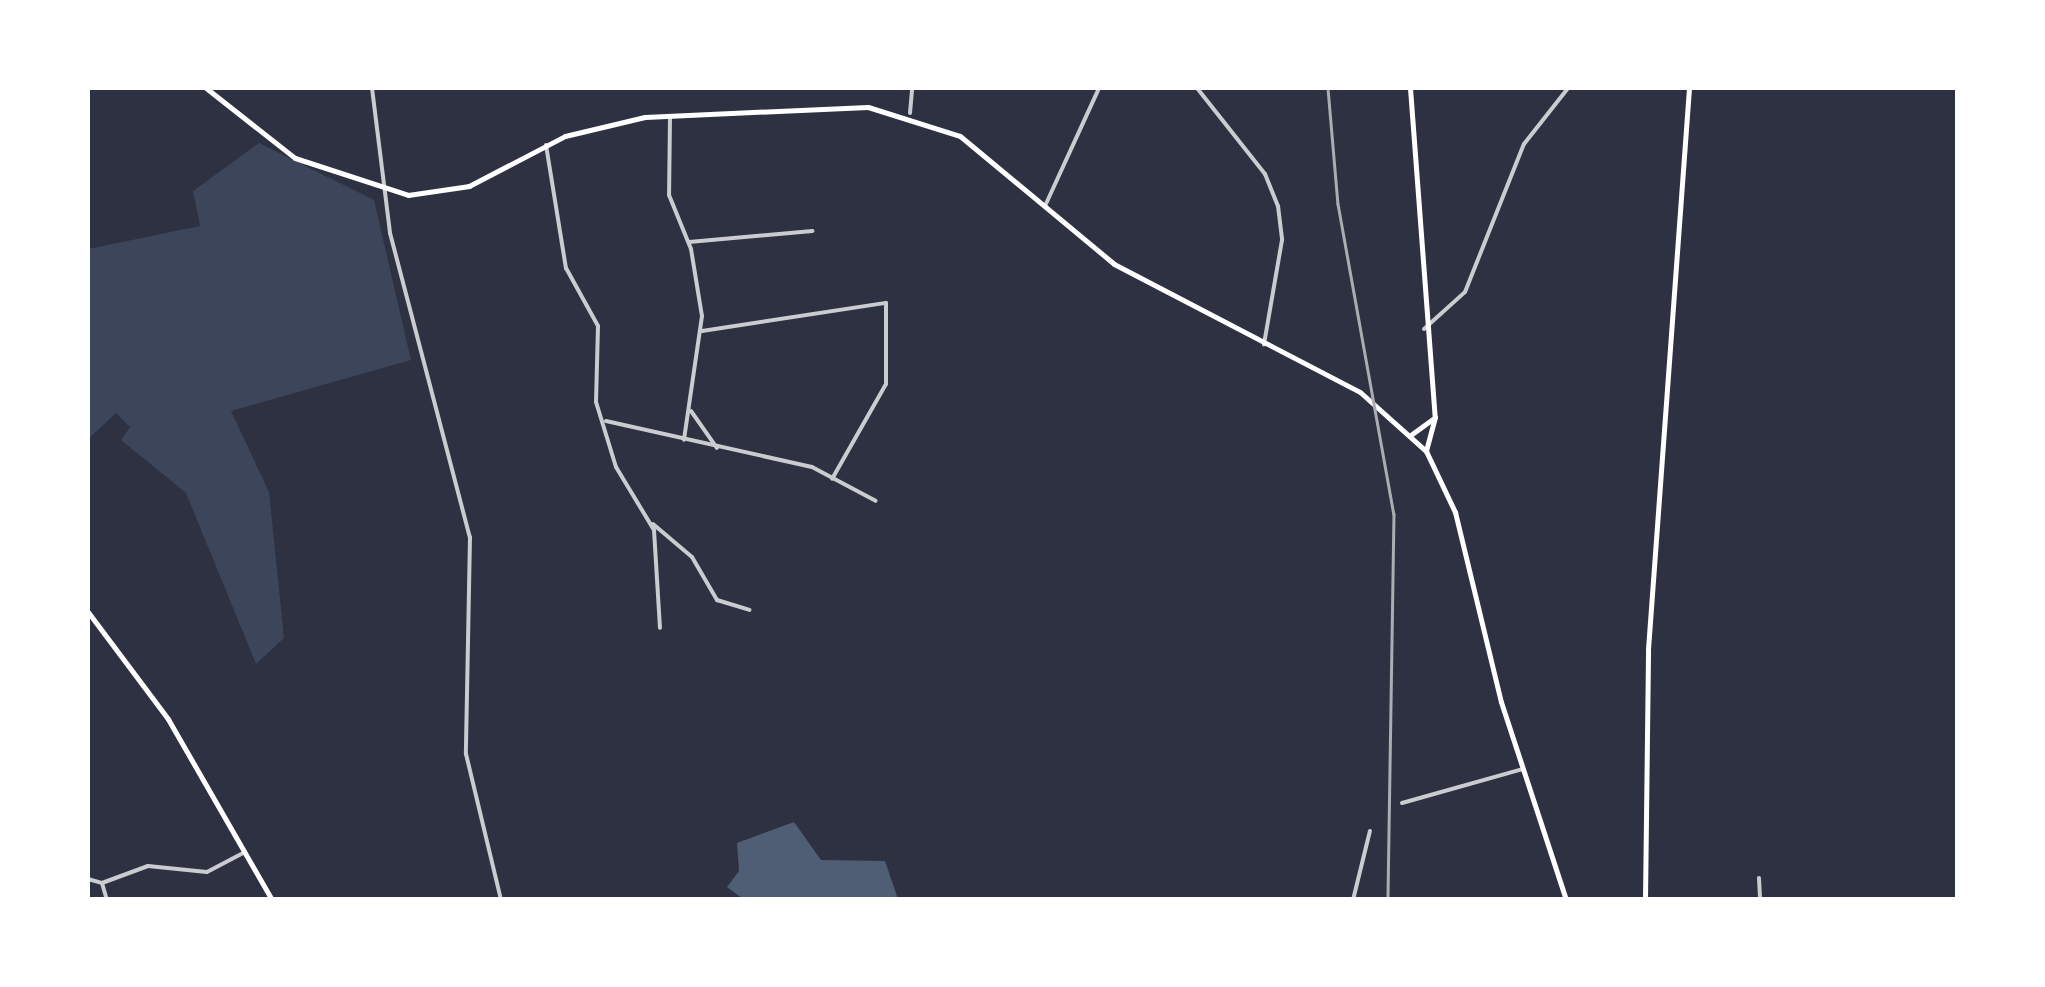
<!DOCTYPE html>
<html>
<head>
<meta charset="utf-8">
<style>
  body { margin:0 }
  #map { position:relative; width:2045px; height:987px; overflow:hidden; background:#2d3142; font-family:Ubuntu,sans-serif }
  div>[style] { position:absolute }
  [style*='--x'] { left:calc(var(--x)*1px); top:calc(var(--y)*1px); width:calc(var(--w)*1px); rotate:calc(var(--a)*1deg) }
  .green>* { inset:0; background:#3c4559 }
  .water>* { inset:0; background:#4f5d75 }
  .minor>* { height:4px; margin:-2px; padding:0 2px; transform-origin:2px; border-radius:2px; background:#caccd0 }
  .secondary>* { height:5px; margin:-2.5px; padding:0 2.5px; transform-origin:2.5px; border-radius:2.5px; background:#fff }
  .primary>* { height:5px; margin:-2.5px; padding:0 2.5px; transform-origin:2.5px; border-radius:2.5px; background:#fff }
  .rail>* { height:2.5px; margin:-1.25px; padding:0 1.25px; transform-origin:1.25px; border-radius:1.25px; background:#abadb3 }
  span { translate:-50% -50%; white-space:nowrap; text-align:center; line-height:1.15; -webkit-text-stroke:10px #fff; paint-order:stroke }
  .frame { position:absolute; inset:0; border:90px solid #fff; pointer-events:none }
</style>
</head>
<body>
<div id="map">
  <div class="green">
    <div style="clip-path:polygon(259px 143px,374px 200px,411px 360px,231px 411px,269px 492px,284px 638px,256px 664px,186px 493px,121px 440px,130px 427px,116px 413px,88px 439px,88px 249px,200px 226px,193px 191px)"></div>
  </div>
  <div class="water">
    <div style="clip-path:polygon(794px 822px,821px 860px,885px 861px,898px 899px,743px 899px,727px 887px,739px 871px,737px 843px)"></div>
  </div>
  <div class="minor">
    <div style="--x:372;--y:88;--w:146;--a:82.9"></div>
    <div style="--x:390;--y:233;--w:314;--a:75.3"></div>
    <div style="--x:470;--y:537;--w:217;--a:91.1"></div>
    <div style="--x:466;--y:754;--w:150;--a:76.5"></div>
    <div style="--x:1197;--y:88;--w:110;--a:51.7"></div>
    <div style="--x:1265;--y:174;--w:35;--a:68"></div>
    <div style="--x:1278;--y:206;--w:34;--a:83"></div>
    <div style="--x:1282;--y:240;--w:106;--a:99.8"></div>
    <div style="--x:910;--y:113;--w:25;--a:-85"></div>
    <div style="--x:670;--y:117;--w:78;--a:90.7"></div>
    <div style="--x:669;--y:195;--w:58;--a:67.8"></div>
    <div style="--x:691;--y:249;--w:68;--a:80.7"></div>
    <div style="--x:702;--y:316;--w:125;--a:98.3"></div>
    <div style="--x:546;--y:145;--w:125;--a:80.8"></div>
    <div style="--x:566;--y:268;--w:66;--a:61.1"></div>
    <div style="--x:598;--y:326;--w:76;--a:91.5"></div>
    <div style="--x:596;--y:402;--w:68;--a:72.9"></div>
    <div style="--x:616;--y:467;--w:74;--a:58.9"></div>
    <div style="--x:654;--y:530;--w:98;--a:86.5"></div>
    <div style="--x:1045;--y:206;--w:130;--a:-65.4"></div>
    <div style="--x:689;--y:242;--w:124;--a:-5.1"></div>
    <div style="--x:1424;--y:329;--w:55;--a:-42.1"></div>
    <div style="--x:1465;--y:292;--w:159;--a:-68.3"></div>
    <div style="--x:1524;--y:144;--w:71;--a:-51.8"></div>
    <div style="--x:702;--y:331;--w:186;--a:-8.7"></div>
    <div style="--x:886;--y:303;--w:81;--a:90"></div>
    <div style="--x:886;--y:384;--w:109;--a:119.6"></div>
    <div style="--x:691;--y:411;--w:45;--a:54.9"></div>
    <div style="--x:606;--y:421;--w:211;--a:12.6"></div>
    <div style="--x:812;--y:467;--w:72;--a:28"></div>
    <div style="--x:653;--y:524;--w:51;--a:40.2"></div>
    <div style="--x:692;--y:557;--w:50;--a:59.8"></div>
    <div style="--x:717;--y:600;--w:34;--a:17"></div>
    <div style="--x:1402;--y:803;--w:126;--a:-15.7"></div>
    <div style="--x:1759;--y:878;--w:22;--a:87"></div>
    <div style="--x:88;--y:879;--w:15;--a:16"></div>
    <div style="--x:102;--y:883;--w:49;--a:-20.3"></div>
    <div style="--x:148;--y:866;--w:59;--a:5.8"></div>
    <div style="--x:207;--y:872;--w:43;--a:-27.8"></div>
    <div style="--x:102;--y:883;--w:18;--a:74"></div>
    <div style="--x:1353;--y:900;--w:71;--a:-76.2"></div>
  </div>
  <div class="secondary">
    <div style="--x:206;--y:88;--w:113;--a:38.2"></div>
    <div style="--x:295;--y:158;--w:119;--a:18.1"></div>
    <div style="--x:408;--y:195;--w:62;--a:-8.4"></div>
    <div style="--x:469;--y:186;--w:108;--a:-27.5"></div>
    <div style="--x:565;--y:136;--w:82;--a:-13.4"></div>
    <div style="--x:645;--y:117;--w:223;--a:-2.6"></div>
    <div style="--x:868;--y:107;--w:96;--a:17.5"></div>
    <div style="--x:960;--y:136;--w:200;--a:39.7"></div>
    <div style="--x:1114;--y:264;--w:277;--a:27.5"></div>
    <div style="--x:1360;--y:392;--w:89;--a:41.8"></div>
    <div style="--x:1426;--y:451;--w:68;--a:64.6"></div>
    <div style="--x:1455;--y:512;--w:195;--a:76.4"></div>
    <div style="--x:1501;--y:702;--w:208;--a:71.8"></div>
    <div style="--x:1410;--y:88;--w:330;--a:85.7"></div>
    <div style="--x:1435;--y:417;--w:35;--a:105"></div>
    <div style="--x:1412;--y:434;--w:26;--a:-36"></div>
    <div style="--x:88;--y:612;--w:134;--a:53.2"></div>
    <div style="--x:168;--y:719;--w:209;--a:60.1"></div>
  </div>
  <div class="primary">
    <div style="--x:1645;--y:900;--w:251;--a:-89.3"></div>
    <div style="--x:1648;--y:649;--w:562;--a:-85.82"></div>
  </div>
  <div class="rail">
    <div style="--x:1328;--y:88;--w:116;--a:85.1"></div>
    <div style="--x:1338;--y:204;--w:315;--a:79.8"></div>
    <div style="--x:1394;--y:514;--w:386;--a:90.9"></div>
  </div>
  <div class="frame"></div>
</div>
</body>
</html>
